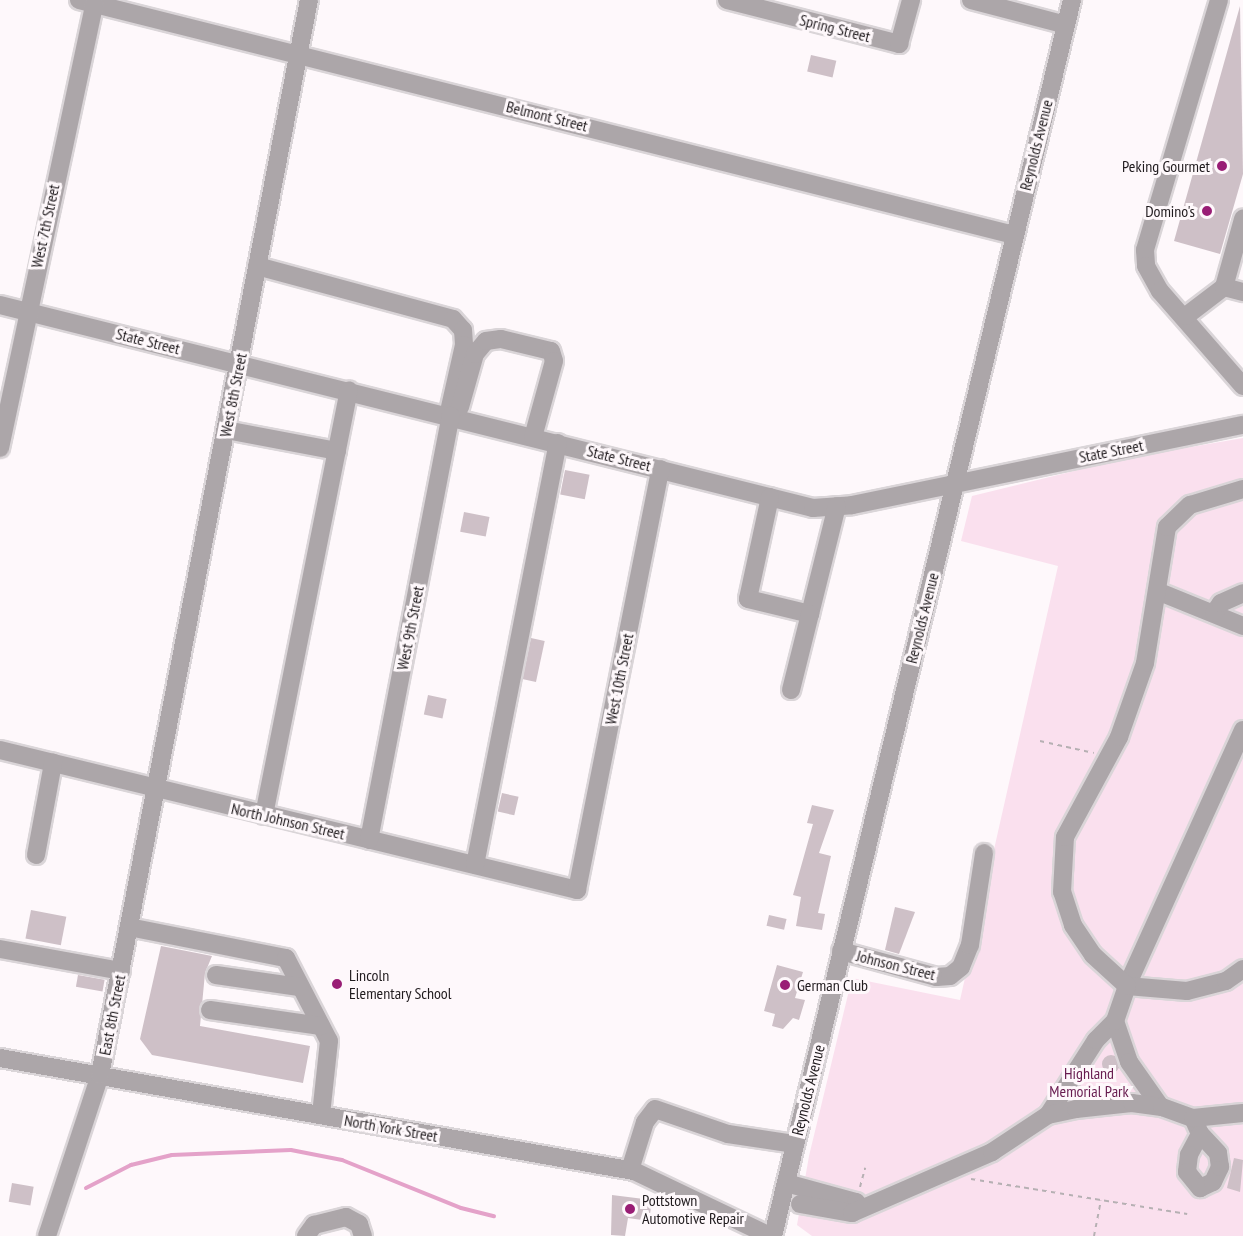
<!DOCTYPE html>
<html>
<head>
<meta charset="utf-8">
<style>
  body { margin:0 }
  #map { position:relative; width:1243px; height:1236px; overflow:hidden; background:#fef8fb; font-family:"PT Sans Narrow",sans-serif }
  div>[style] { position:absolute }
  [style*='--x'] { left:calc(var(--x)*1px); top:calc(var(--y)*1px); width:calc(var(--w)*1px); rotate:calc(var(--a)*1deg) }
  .green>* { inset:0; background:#fae0ee }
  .stream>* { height:4px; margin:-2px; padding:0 2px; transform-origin:2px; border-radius:2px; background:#e4a2c9 }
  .building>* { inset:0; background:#cec0c7; transform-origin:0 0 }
  .round { border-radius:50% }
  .path>* { height:2px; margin-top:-1px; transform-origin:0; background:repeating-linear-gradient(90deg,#b6b0b3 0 4.5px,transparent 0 9px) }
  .roads { filter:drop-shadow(2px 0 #dad5d8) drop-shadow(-2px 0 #dad5d8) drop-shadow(0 2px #dad5d8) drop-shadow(0 -2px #dad5d8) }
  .minor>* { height:18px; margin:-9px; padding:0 9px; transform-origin:9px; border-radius:9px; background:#aca6a9 }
  .dots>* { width:16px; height:16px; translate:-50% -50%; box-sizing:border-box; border:3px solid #fef8fb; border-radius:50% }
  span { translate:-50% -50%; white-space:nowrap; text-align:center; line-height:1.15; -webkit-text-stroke:6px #fef8fb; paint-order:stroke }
  .street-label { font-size:16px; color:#201b1e }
  .poi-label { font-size:16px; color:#201b1e }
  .right { translate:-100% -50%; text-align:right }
  .left { translate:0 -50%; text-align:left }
  .park-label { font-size:16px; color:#671b4f }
</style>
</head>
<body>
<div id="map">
  <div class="green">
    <div style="clip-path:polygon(1243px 438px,1243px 1236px,812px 1236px,797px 1225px,809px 1156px,852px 978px,960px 1000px,1058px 566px,961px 541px,972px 496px,1127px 458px)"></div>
  </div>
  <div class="stream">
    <div style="--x:86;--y:1188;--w:51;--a:-27.1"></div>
    <div style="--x:131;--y:1165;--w:42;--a:-13.7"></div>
    <div style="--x:172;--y:1155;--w:119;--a:-2.4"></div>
    <div style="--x:291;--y:1150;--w:52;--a:11.1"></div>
    <div style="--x:342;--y:1160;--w:128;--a:22"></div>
    <div style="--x:461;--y:1208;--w:34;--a:14"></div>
  </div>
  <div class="building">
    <div style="clip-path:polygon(1240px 6px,1243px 174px,1220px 254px,1174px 241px)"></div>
    <div style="left:811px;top:55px;width:26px;height:17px;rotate:13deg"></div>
    <div style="left:565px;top:470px;width:25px;height:25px;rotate:11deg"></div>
    <div style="left:464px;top:512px;width:26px;height:20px;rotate:11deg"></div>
    <div style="left:531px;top:638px;width:14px;height:42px;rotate:12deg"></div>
    <div style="left:428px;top:695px;width:19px;height:20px;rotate:12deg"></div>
    <div style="left:502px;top:793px;width:17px;height:19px;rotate:13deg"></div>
    <div style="clip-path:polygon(812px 805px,834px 810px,819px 853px,831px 856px,818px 913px,825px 914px,822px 930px,796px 926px,801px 897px,793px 895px,813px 824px,807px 823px)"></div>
    <div style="clip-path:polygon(895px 907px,915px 912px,899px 954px,885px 950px)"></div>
    <div style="left:31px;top:910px;width:36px;height:29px;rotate:11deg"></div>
    <div style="left:769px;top:915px;width:18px;height:11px;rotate:13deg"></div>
    <div style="clip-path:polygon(161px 946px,212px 956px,205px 973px,200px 1026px,310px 1046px,303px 1083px,152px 1055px,140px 1039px)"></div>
    <div style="clip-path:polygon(777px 965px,803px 972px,795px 998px,805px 1000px,799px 1020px,793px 1018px,783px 1029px,772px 1026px,775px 1014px,764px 1011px)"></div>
    <div style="left:78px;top:975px;width:27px;height:12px;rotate:10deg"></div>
    <div class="round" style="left:1102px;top:1055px;width:18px;height:18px"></div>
    <div style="clip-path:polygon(1234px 1158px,1243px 1160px,1240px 1192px,1227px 1188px)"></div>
    <div style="left:12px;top:1183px;width:22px;height:19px;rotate:10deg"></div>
    <div style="clip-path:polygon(612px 1195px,652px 1200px,649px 1221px,628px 1218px,625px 1236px,611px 1235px)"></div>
  </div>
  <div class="path">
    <div style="--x:1040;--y:741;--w:55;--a:12.5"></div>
    <div style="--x:971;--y:1179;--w:219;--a:9.2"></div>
    <div style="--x:860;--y:1187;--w:20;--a:-75"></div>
    <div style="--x:1094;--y:1236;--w:36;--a:-79"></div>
  </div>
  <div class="roads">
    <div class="minor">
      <div style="--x:79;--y:0;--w:964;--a:14.11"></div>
      <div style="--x:727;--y:0;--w:178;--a:14.3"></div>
      <div style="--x:899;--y:44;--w:46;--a:-74.7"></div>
      <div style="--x:971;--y:0;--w:98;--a:14.7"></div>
      <div style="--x:1219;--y:0;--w:261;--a:106.5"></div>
      <div style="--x:1145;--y:250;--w:16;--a:86"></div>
      <div style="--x:1146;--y:266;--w:29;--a:61"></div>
      <div style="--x:1160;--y:291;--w:126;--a:48.9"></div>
      <div style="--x:257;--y:266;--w:203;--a:15.1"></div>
      <div style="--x:453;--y:319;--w:15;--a:48"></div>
      <div style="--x:463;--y:330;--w:15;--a:86"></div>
      <div style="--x:464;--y:345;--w:73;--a:102.7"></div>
      <div style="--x:1224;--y:287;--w:20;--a:15"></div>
      <div style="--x:0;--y:305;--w:838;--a:14.02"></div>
      <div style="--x:813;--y:508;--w:39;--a:-4"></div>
      <div style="--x:852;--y:505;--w:399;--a:-11.6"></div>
      <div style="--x:1186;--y:316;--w:48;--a:-37.3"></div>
      <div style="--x:1224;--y:287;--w:71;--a:-74.4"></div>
      <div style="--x:460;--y:407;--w:55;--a:-74.2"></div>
      <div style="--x:475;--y:354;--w:17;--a:-50"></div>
      <div style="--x:486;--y:341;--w:15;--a:-8"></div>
      <div style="--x:501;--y:339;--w:51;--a:13.5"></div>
      <div style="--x:551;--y:351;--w:10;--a:73"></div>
      <div style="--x:554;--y:361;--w:79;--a:105.4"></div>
      <div style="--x:226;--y:430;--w:113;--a:10.7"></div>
      <div style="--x:0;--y:448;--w:454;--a:-78"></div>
      <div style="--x:770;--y:497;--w:104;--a:102.2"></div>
      <div style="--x:748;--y:599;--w:64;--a:13.6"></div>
      <div style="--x:810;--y:614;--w:111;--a:-76"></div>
      <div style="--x:1157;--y:591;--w:93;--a:22.1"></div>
      <div style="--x:1214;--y:613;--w:12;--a:-55"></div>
      <div style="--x:1221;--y:603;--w:24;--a:-24"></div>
      <div style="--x:791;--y:690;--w:78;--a:-76"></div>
      <div style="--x:1243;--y:730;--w:281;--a:114.4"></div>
      <div style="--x:1127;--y:986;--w:60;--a:4.8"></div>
      <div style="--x:1187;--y:991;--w:40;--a:-14.4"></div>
      <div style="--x:1226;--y:981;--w:21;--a:-35"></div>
      <div style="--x:0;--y:750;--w:594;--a:13.64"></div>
      <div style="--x:577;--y:890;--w:429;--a:-78.8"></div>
      <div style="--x:264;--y:815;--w:433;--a:-78.7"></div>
      <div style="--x:369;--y:840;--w:432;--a:-79.1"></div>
      <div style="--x:36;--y:855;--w:94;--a:-79.5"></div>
      <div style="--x:475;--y:865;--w:430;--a:-78.9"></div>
      <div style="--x:129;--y:927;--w:160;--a:11.2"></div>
      <div style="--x:286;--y:958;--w:93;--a:62.6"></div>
      <div style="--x:329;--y:1041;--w:74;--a:96.2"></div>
      <div style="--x:0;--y:949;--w:123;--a:10.3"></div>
      <div style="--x:841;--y:951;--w:99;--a:15.2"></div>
      <div style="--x:937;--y:977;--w:13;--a:-4"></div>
      <div style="--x:950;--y:976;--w:14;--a:-39"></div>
      <div style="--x:961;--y:967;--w:24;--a:-68"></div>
      <div style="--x:970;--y:945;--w:93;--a:-81.3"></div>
      <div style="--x:216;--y:975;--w:84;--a:8.2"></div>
      <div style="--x:210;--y:1010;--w:112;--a:8.2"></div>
      <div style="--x:1115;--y:1021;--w:43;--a:71.1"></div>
      <div style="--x:1129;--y:1062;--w:54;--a:54.8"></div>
      <div style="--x:0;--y:1058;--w:644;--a:10.11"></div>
      <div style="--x:634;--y:1171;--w:151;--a:25.5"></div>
      <div style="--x:1048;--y:1115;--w:89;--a:-57.4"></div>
      <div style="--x:1096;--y:1040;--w:27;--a:-45"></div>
      <div style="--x:1115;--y:1021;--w:37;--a:-71"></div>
      <div style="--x:1127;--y:986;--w:46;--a:-137.6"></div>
      <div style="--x:1093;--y:955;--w:36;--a:-124"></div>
      <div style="--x:1073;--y:925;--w:35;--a:-108"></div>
      <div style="--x:1062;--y:892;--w:55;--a:-86.9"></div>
      <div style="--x:1065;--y:837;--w:114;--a:-61.6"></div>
      <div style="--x:1119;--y:737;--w:78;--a:-70.6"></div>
      <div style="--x:1145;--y:663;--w:138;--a:-80.8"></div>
      <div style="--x:1167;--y:527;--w:32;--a:-44"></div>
      <div style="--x:1190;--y:505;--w:55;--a:-16.8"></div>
      <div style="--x:1193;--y:1118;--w:17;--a:66"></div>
      <div style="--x:1200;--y:1134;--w:24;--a:118"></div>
      <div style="--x:1189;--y:1155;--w:17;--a:97"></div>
      <div style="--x:1187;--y:1172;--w:21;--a:51"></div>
      <div style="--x:1200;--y:1188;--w:14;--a:-25"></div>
      <div style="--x:1213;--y:1182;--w:17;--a:-65"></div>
      <div style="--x:1220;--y:1167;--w:14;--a:-98"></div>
      <div style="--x:1218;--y:1153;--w:26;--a:-133"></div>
      <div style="--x:630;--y:1170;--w:50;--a:-72.6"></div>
      <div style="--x:645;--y:1122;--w:16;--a:-52"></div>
      <div style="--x:655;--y:1109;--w:77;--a:18.9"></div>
      <div style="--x:728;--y:1134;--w:68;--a:8.5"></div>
      <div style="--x:786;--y:1183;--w:73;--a:15.2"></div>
      <div style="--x:856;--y:1202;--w:8;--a:50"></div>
      <div style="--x:800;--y:1204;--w:53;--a:9.8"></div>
      <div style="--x:852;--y:1213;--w:153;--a:-23.5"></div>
      <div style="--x:992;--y:1152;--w:67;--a:-33.5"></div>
      <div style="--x:1048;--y:1115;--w:29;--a:-12"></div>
      <div style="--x:1076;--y:1109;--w:56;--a:-6.1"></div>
      <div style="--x:1132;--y:1103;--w:30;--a:8"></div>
      <div style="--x:1162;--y:1107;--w:33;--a:20"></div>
      <div style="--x:1193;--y:1118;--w:50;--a:-5.7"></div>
      <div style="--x:47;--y:1236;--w:169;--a:-71.8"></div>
      <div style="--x:100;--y:1075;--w:1095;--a:-79"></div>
      <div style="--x:306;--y:1236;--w:14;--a:-54"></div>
      <div style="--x:314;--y:1225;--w:33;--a:-14"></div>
      <div style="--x:346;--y:1217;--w:15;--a:28"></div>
      <div style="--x:359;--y:1224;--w:13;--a:72"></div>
      <div style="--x:773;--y:1236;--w:1272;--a:-76.4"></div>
    </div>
  </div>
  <div class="dots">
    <div style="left:1222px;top:166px;background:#991d75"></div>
    <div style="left:1207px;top:211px;background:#991d75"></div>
    <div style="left:337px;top:984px;background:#991d75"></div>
    <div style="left:785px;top:985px;background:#991d75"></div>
    <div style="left:630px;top:1209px;background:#991d75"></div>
  </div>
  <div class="street-label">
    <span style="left:835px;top:28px;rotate:14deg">Spring Street</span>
    <span style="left:547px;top:116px;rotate:14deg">Belmont Street</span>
    <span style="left:1036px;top:145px;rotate:-76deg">Reynolds Avenue</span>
    <span style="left:45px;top:226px;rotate:-78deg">West 7th Street</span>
    <span style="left:148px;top:341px;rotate:14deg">State Street</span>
    <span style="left:233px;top:395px;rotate:-79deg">West 8th Street</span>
    <span style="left:1111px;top:451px;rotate:-11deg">State Street</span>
    <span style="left:619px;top:458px;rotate:14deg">State Street</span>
    <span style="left:922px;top:618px;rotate:-76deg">Reynolds Avenue</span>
    <span style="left:410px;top:628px;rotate:-79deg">West 9th Street</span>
    <span style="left:619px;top:679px;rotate:-79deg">West 10th Street</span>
    <span style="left:288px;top:821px;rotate:13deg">North Johnson Street</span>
    <span style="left:896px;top:965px;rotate:14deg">Johnson Street</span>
    <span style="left:112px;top:1015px;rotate:-79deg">East 8th Street</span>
    <span style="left:808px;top:1090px;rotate:-76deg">Reynolds Avenue</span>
    <span style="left:391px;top:1128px;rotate:10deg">North York Street</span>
  </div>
  <div class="poi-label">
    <span class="right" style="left:1210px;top:166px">Peking Gourmet</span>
    <span class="right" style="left:1195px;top:211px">Domino's</span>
    <span class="left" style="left:349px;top:984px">Lincoln<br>Elementary School</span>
    <span class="left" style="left:797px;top:985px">German Club</span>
    <span class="left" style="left:642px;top:1209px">Pottstown<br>Automotive Repair</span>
  </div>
  <div class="park-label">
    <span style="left:1089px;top:1082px">Highland<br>Memorial Park</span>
  </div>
</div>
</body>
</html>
